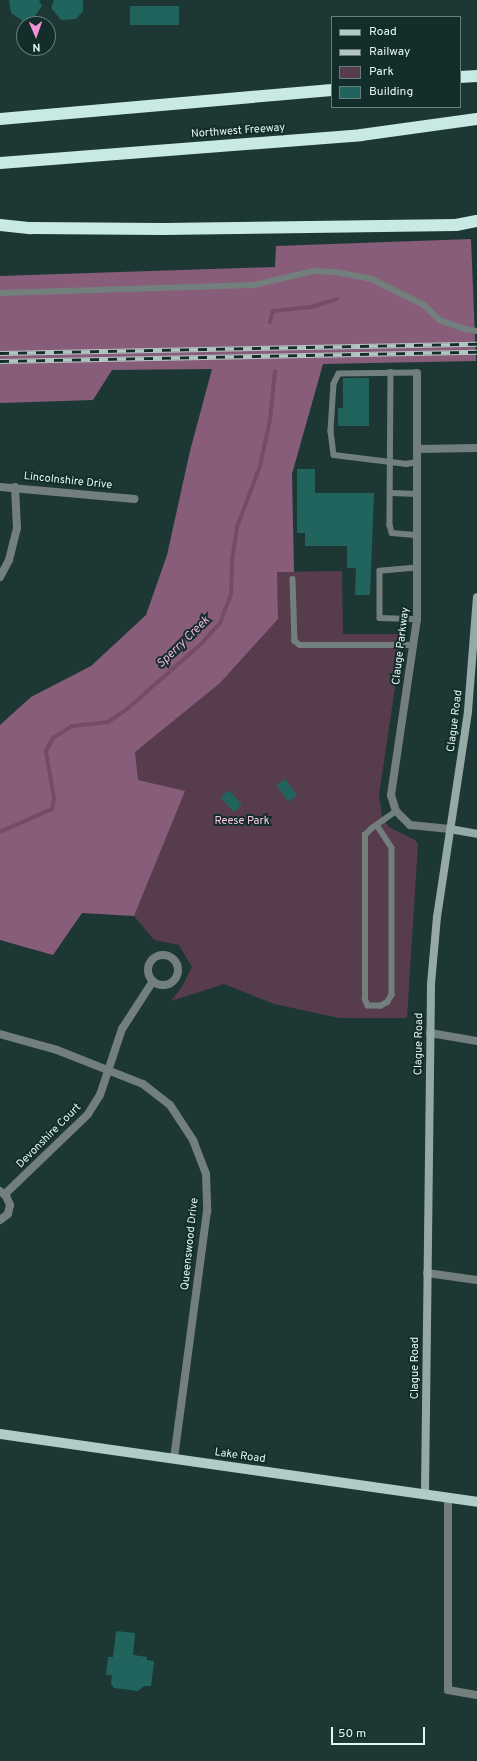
<!DOCTYPE html>
<html>
<head>
<meta charset="utf-8">
<style>
  body { margin:0 }
  #map { position:relative; width:477px; height:1761px; overflow:hidden; background:#1d3834; font-family:Overpass,sans-serif }
  div>[style] { position:absolute }
  [style*='--x'] { left:calc(var(--x)*1px); top:calc(var(--y)*1px); width:calc(var(--w)*1px); rotate:calc(var(--a)*1deg) }
  .green>* { inset:0; background:#573c4e }
  .forest>* { inset:0; background:#875d7a }
  .stream>* { height:4px; margin:-2px; padding:0 2px; transform-origin:2px; border-radius:2px; background:#744c68 }
  .building>* { inset:0; background:#21645d; transform-origin:0 0 }
  .lane>* { height:5.5px; margin:-2.75px; padding:0 2.75px; transform-origin:2.75px; border-radius:2.75px; background:#727f7d }
  .street>* { height:8px; margin:-4px; padding:0 4px; transform-origin:4px; border-radius:4px; background:#727f7d }
  .street>.ring { margin:-4px; padding:0; box-sizing:content-box; background:none; border:8px solid #727f7d; border-radius:50% }
  .secondary>* { height:8px; margin:-4px; padding:0 4px; transform-origin:4px; border-radius:4px; background:#95aaa6 }
  .primary>* { height:10px; margin:-5px; padding:0 5px; transform-origin:5px; border-radius:5px; background:#b1cbc7 }
  .highway>* { height:12px; margin:-6px; padding:0 6px; transform-origin:6px; border-radius:6px; background:#c9e9e4 }
  .rail>* { height:4.5px; margin-top:-2.25px; transform-origin:0; background:repeating-linear-gradient(90deg,#132e2a 0 9px,#b3c6c2 0 18px); box-sizing:border-box; border-block:1px solid #b3c6c2 }
  span { translate:-50% -50%; white-space:nowrap; text-align:center; line-height:1.15; -webkit-text-stroke:4px #132e2a; paint-order:stroke }
  .street-label { font-size:11px; color:#e5f5f2 }
  .park-label { font-size:11px; color:#fcc6ea }
  .water-label { font-size:12px; color:#f6b3e1; font-style:italic }
  .legend { position:absolute; left:331px; top:16px; width:130px; height:92px; box-sizing:border-box; background:#132e2a; border:1px solid #677e7a; margin:0; padding:5px 7px; list-style:none; font-size:12px; color:#e5f5f2 }
  .legend li { display:flex; align-items:center; gap:8px; height:20px }
  .legend b { width:20px; border:1px solid #677e7a }
  .north { position:absolute; left:16px; top:16px; width:40px; height:40px; box-sizing:border-box; background:#132e2a; border:1px solid #677e7a; border-radius:50%; rotate:178deg; font-size:11px; font-weight:700; line-height:16px; text-align:center; color:#e5f5f2 }
  .north::after { content:''; display:block; margin:auto; width:14px; height:18px; background:#f391d6; clip-path:polygon(50% 0,100% 100%,50% 72%,0 100%) }
  .scale { position:absolute; left:331px; top:1727px; width:94px; height:18px; box-sizing:border-box; border:2px solid #e5f5f2; border-top:0; padding-left:5px; font-size:12px; line-height:14px; white-space:nowrap; color:#e5f5f2; -webkit-text-stroke:3px #132e2a; paint-order:stroke }
</style>
</head>
<body>
<div id="map">
  <div class="green">
    <div style="clip-path:polygon(342px 571px,343px 634px,403px 634px,379px 795px,382px 817px,389px 827px,415px 840px,418px 844px,407px 1018px,339px 1018px,274px 1004px,224px 984px,171px 1001px,182px 987px,192px 967px,179px 945px,154px 940px,110px 887px,40px 837px,277px 572px)"></div>
  </div>
  <div class="forest">
    <div style="clip-path:polygon(471px 239px,476px 361px,323px 364px,292px 474px,294px 572px,277px 572px,278px 619px,220px 683px,135px 752px,138px 780px,185px 791px,134px 916px,82px 913px,53px 955px,0 940px,0 725px,31px 697px,91px 666px,146px 615px,167px 555px,190px 451px,212px 369px,112px 370px,93px 400px,0 403px,0 276px,275px 267px,276px 246px)"></div>
  </div>
  <div class="stream">
    <div style="--x:270;--y:322;--w:11;--a:-75"></div>
    <div style="--x:273;--y:311;--w:38;--a:-6"></div>
    <div style="--x:311;--y:307;--w:27;--a:-17"></div>
    <div style="--x:0;--y:832;--w:57;--a:-23.9"></div>
    <div style="--x:52;--y:809;--w:10;--a:-79"></div>
    <div style="--x:54;--y:799;--w:49;--a:-99.5"></div>
    <div style="--x:46;--y:751;--w:15;--a:-62"></div>
    <div style="--x:53;--y:738;--w:22;--a:-32"></div>
    <div style="--x:72;--y:726;--w:36;--a:-6"></div>
    <div style="--x:108;--y:722;--w:22;--a:-34"></div>
    <div style="--x:126;--y:710;--w:103;--a:-41.4"></div>
    <div style="--x:203;--y:642;--w:25;--a:-48"></div>
    <div style="--x:220;--y:623;--w:30;--a:-69"></div>
    <div style="--x:231;--y:595;--w:35;--a:-88"></div>
    <div style="--x:232;--y:560;--w:33;--a:-81"></div>
    <div style="--x:237;--y:527;--w:65;--a:-69.3"></div>
    <div style="--x:260;--y:466;--w:47;--a:-77.7"></div>
    <div style="--x:270;--y:420;--w:49;--a:-84.2"></div>
  </div>
  <div class="building">
    <div style="clip-path:polygon(9px 0,39px 0,42px 6px,33px 19px,23px 21px,11px 13px)"></div>
    <div style="clip-path:polygon(54px 0,83px 0,83px 11px,76px 19px,61px 20px,51px 8px)"></div>
    <div style="left:179px;top:6px;width:19px;height:49px;rotate:90deg"></div>
    <div style="clip-path:polygon(343px 378px,369px 378px,369px 426px,338px 426px,338px 408px,343px 408px)"></div>
    <div style="clip-path:polygon(297px 469px,315px 469px,315px 493px,374px 493px,370px 595px,355px 595px,356px 568px,347px 568px,347px 546px,305px 546px,305px 533px,297px 533px)"></div>
    <div style="left:285px;top:779px;width:20px;height:11px;rotate:53deg"></div>
    <div style="left:229px;top:790px;width:20px;height:11px;rotate:49deg"></div>
    <div style="clip-path:polygon(116px 1631px,135px 1633px,133px 1655px,147px 1657px,147px 1660px,154px 1661px,151px 1686px,144px 1686px,138px 1691px,114px 1688px,111px 1684px,112px 1675px,106px 1675px,108px 1657px,113px 1657px)"></div>
  </div>
  <div class="lane">
    <div style="--x:0;--y:293;--w:254;--a:-1.8"></div>
    <div style="--x:254;--y:285;--w:62;--a:-13.1"></div>
    <div style="--x:314;--y:271;--w:22;--a:3"></div>
    <div style="--x:336;--y:272;--w:37;--a:11"></div>
    <div style="--x:372;--y:279;--w:58;--a:26.6"></div>
    <div style="--x:424;--y:305;--w:22;--a:43"></div>
    <div style="--x:440;--y:320;--w:27;--a:20"></div>
    <div style="--x:465;--y:329;--w:12;--a:9"></div>
    <div style="--x:391;--y:372;--w:153;--a:90.4"></div>
    <div style="--x:390;--y:525;--w:8;--a:76"></div>
    <div style="--x:392;--y:533;--w:25;--a:5"></div>
    <div style="--x:417;--y:373;--w:78;--a:179.3"></div>
    <div style="--x:339;--y:374;--w:11;--a:117"></div>
    <div style="--x:334;--y:384;--w:47;--a:93.7"></div>
    <div style="--x:331;--y:431;--w:24;--a:83"></div>
    <div style="--x:334;--y:455;--w:73;--a:7.1"></div>
    <div style="--x:406;--y:464;--w:11;--a:-10"></div>
    <div style="--x:391;--y:493;--w:26;--a:2"></div>
    <div style="--x:417;--y:568;--w:37;--a:175"></div>
    <div style="--x:380;--y:571;--w:47;--a:90"></div>
    <div style="--x:380;--y:618;--w:37;--a:2"></div>
    <div style="--x:293;--y:579;--w:62;--a:88.2"></div>
    <div style="--x:295;--y:641;--w:6;--a:39"></div>
    <div style="--x:300;--y:645;--w:114;--a:0"></div>
    <div style="--x:377;--y:825;--w:27;--a:57"></div>
    <div style="--x:392;--y:848;--w:147;--a:90"></div>
    <div style="--x:392;--y:995;--w:8;--a:120"></div>
    <div style="--x:388;--y:1002;--w:8;--a:150"></div>
    <div style="--x:381;--y:1006;--w:13;--a:180"></div>
    <div style="--x:368;--y:1006;--w:7;--a:-117"></div>
    <div style="--x:365;--y:1000;--w:165;--a:-90"></div>
    <div style="--x:365;--y:835;--w:10;--a:-45"></div>
    <div style="--x:372;--y:828;--w:29;--a:-35"></div>
  </div>
  <div class="street">
    <div style="--x:417;--y:373;--w:246;--a:90"></div>
    <div style="--x:417;--y:619;--w:178;--a:98.4"></div>
    <div style="--x:391;--y:795;--w:17;--a:73"></div>
    <div style="--x:396;--y:811;--w:20;--a:45"></div>
    <div style="--x:410;--y:825;--w:40;--a:5.7"></div>
    <div style="--x:418;--y:449;--w:59;--a:-1"></div>
    <div style="--x:0;--y:487;--w:135;--a:5.1"></div>
    <div style="--x:0;--y:577;--w:19;--a:-62"></div>
    <div style="--x:9;--y:560;--w:33;--a:-76"></div>
    <div style="--x:17;--y:528;--w:41;--a:-92.8"></div>
    <div class="ring" style="left:148px;top:955px;width:22px;height:22px"></div>
    <div style="--x:430;--y:1033;--w:48;--a:9.7"></div>
    <div style="--x:0;--y:1034;--w:59;--a:15.7"></div>
    <div style="--x:57;--y:1050;--w:92;--a:21.6"></div>
    <div style="--x:143;--y:1084;--w:34;--a:38"></div>
    <div style="--x:170;--y:1105;--w:42;--a:56.7"></div>
    <div style="--x:193;--y:1140;--w:36;--a:69"></div>
    <div style="--x:206;--y:1174;--w:37;--a:88"></div>
    <div style="--x:207;--y:1211;--w:250;--a:97.6"></div>
    <div style="--x:0;--y:1191;--w:8;--a:40"></div>
    <div style="--x:6;--y:1196;--w:10;--a:66"></div>
    <div style="--x:10;--y:1205;--w:9;--a:103"></div>
    <div style="--x:8;--y:1214;--w:10;--a:143"></div>
    <div style="--x:5;--y:1194;--w:115;--a:-43.9"></div>
    <div style="--x:88;--y:1114;--w:22;--a:-58"></div>
    <div style="--x:100;--y:1095;--w:70;--a:-71.6"></div>
    <div style="--x:122;--y:1029;--w:57;--a:-57.1"></div>
    <div style="--x:427;--y:1273;--w:50;--a:8"></div>
    <div style="--x:448;--y:1497;--w:193;--a:90"></div>
    <div style="--x:448;--y:1690;--w:29;--a:10"></div>
  </div>
  <div class="secondary">
    <div style="--x:450;--y:829;--w:27;--a:10"></div>
    <div style="--x:425;--y:1493;--w:509;--a:-89.32"></div>
    <div style="--x:431;--y:984;--w:67;--a:-84.9"></div>
    <div style="--x:437;--y:917;--w:208;--a:-81.4"></div>
    <div style="--x:468;--y:711;--w:114;--a:-85.5"></div>
  </div>
  <div class="primary">
    <div style="--x:0;--y:1434;--w:482;--a:8.1"></div>
  </div>
  <div class="highway">
    <div style="--x:460;--y:77;--w:17;--a:-3"></div>
    <div style="--x:0;--y:119;--w:333;--a:-5"></div>
    <div style="--x:0;--y:163;--w:362;--a:-4.4"></div>
    <div style="--x:361;--y:135;--w:117;--a:-7.9"></div>
    <div style="--x:0;--y:225;--w:31;--a:6"></div>
    <div style="--x:31;--y:228;--w:132;--a:0.4"></div>
    <div style="--x:163;--y:229;--w:293;--a:-0.8"></div>
    <div style="--x:456;--y:225;--w:21;--a:-11"></div>
  </div>
  <div class="rail">
    <div style="--x:0;--y:353;--w:477;--a:-1.1"></div>
    <div style="--x:0;--y:361;--w:477;--a:-1.1"></div>
  </div>
  <div class="street-label">
    <span style="left:238px;top:131px;rotate:-4deg">Northwest Freeway</span>
    <span style="left:68px;top:481px;rotate:6deg">Lincolnshire Drive</span>
    <span style="left:401px;top:646px;rotate:-83deg">Clauge Parkway</span>
    <span style="left:455px;top:721px;rotate:-83deg">Clague Road</span>
    <span style="left:419px;top:1044px;rotate:-89deg">Clague Road</span>
    <span style="left:49px;top:1136px;rotate:-45deg">Devonshire Court</span>
    <span style="left:190px;top:1244px;rotate:-84deg">Queenswood Drive</span>
    <span style="left:415px;top:1368px;rotate:-90deg">Clague Road</span>
    <span style="left:240px;top:1456px;rotate:8deg">Lake Road</span>
  </div>
  <div class="park-label">
    <span style="left:242px;top:821px">Reese Park</span>
  </div>
  <div class="water-label">
    <span style="left:184px;top:643px;rotate:-44deg">Sperry Creek</span>
  </div>
  <ul class="legend">
  <li><b style="height:5px;background:#b1cbc7"></b>Road</li>
  <li><b style="height:5px;background:#b3c6c2"></b>Railway</li>
  <li><b style="height:11px;background:#573c4e"></b>Park</li>
  <li><b style="height:11px;background:#21645d"></b>Building</li>
  </ul>
  <div class="north">N</div>
  <div class="scale">50 m</div>
</div>
</body>
</html>
